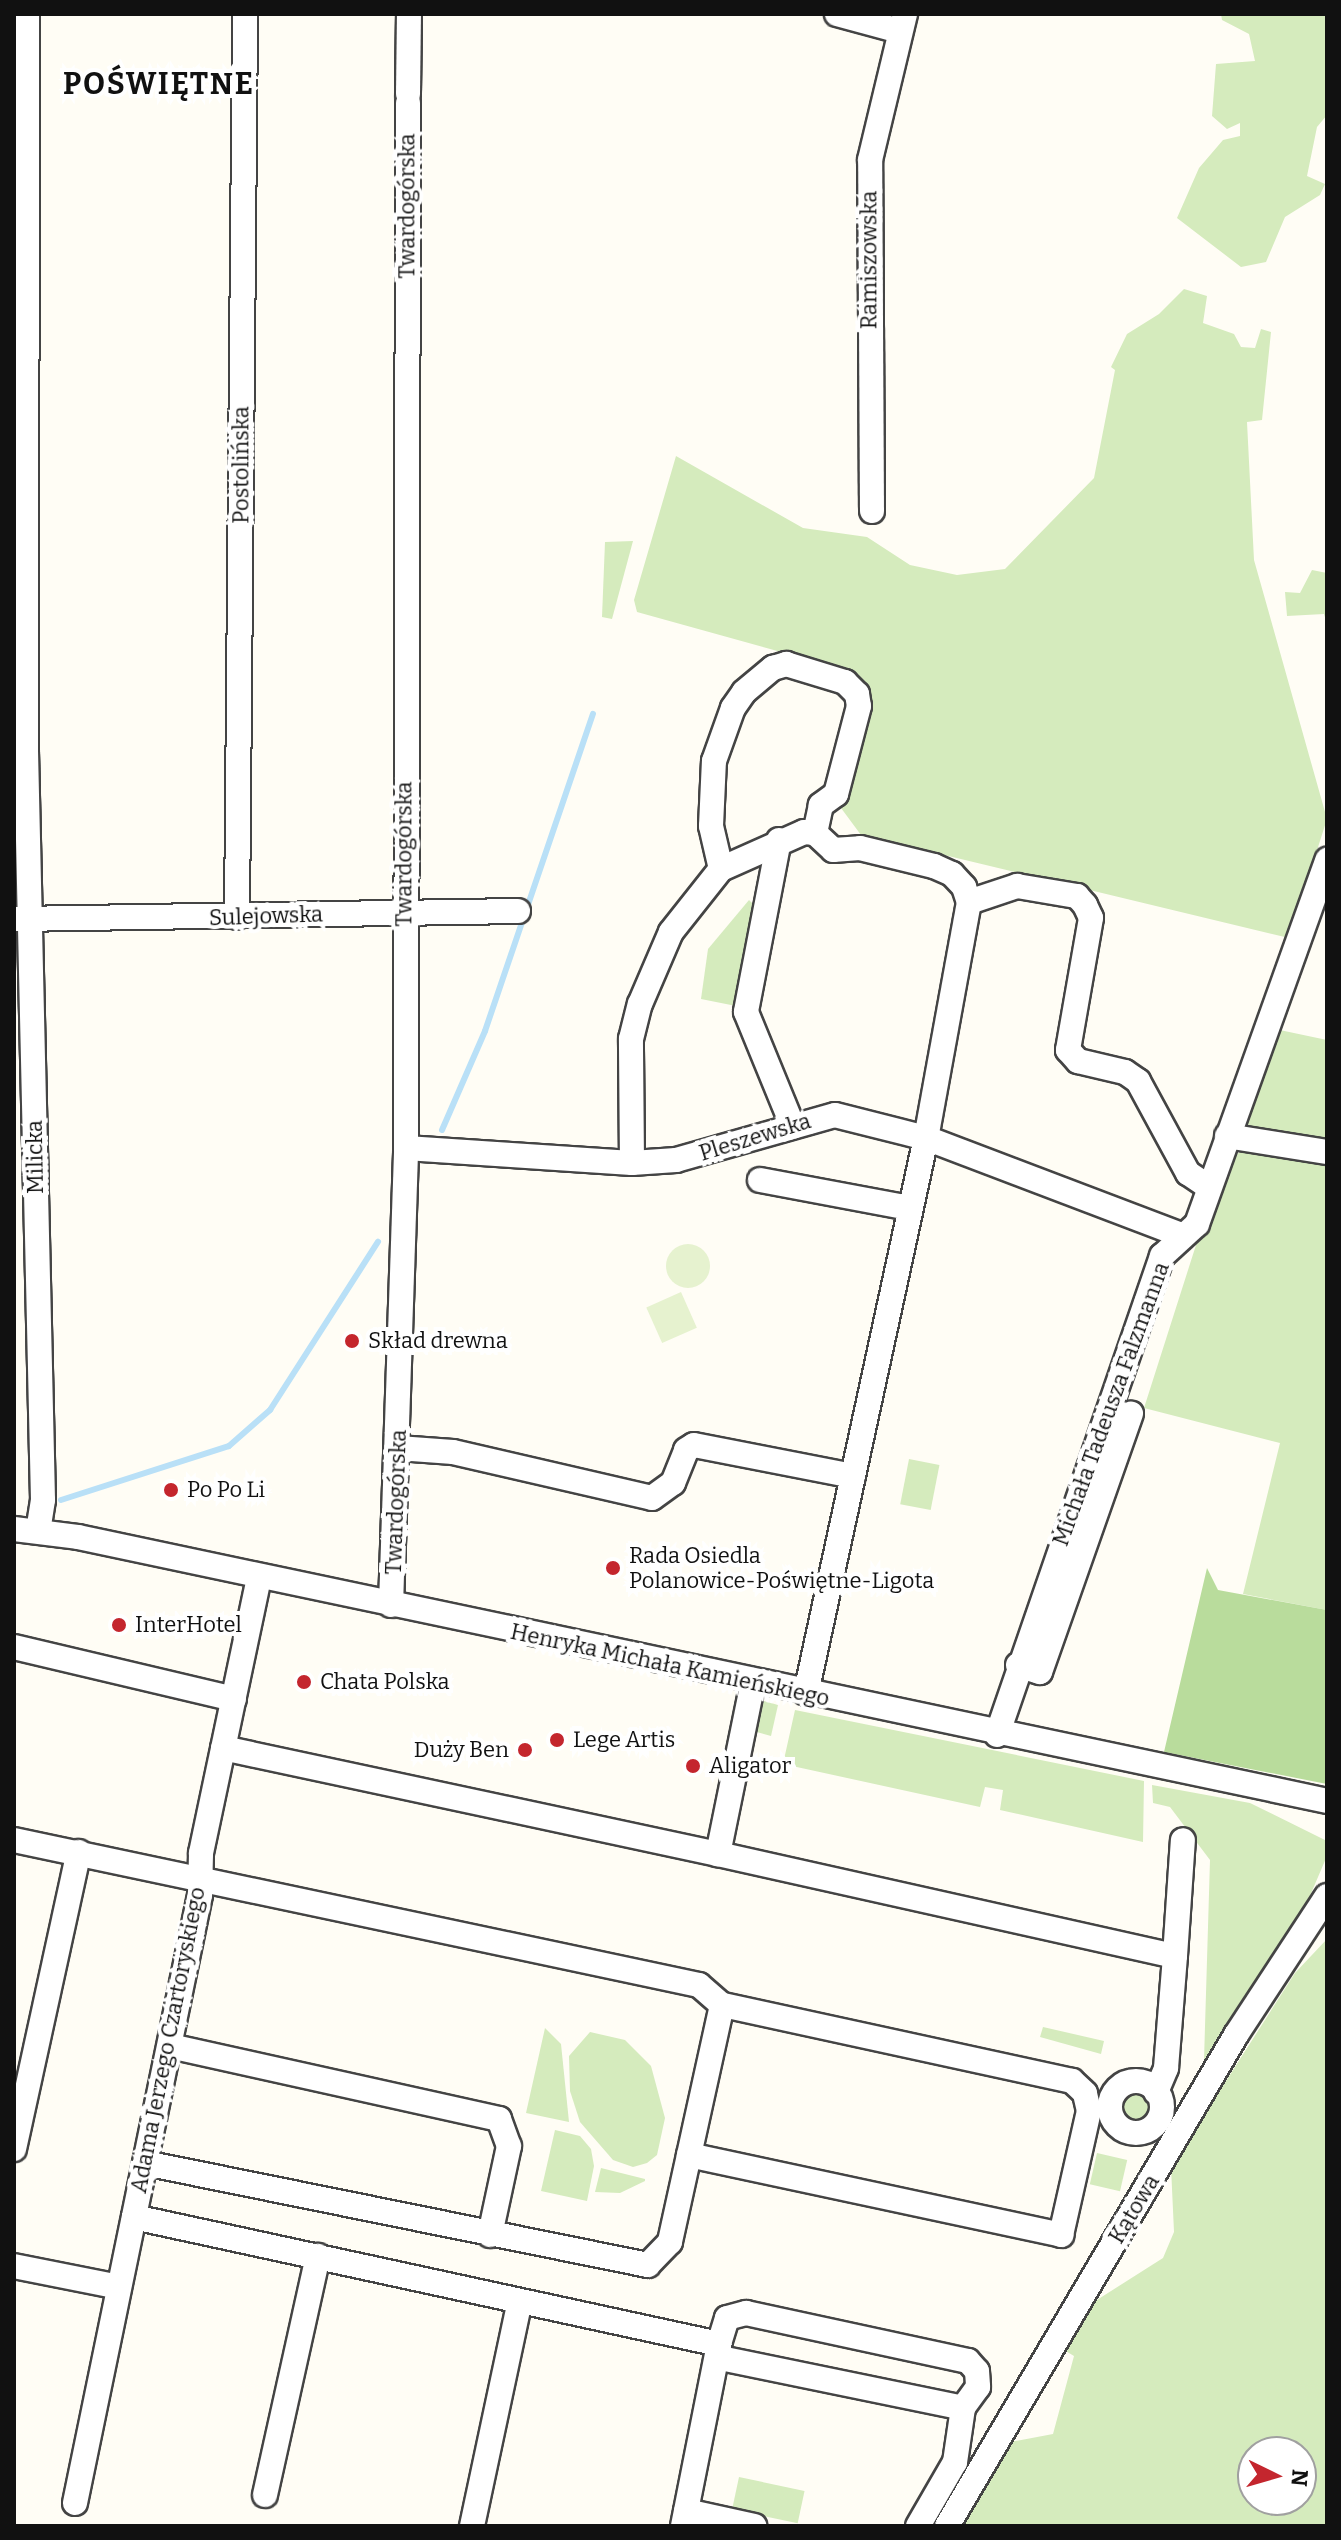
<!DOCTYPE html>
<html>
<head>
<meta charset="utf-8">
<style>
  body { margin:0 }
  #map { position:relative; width:1341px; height:2540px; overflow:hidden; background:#fffdf5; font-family:Bitter,serif }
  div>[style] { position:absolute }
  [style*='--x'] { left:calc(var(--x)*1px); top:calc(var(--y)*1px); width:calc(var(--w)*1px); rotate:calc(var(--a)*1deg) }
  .green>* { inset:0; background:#d5ebbd; transform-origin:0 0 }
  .round { border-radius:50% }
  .forest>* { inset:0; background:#b9dc9c }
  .pitch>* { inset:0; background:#e6f2cf; transform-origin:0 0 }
  .stream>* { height:6px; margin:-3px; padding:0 3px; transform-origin:3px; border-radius:3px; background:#b9e0f7 }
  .roads { filter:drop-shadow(2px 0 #444) drop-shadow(-2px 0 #444) drop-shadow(0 2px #444) drop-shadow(0 -2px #444) }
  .minor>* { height:24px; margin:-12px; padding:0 12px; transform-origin:12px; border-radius:12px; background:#fff }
  .minor>.ring { margin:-12px; padding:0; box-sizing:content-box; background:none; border:24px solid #fff; border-radius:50% }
  .dots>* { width:22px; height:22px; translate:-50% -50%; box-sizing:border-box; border:4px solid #fff; border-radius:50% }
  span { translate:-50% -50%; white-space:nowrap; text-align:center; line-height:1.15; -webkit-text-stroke:8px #fff; paint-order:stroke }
  .street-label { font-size:22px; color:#111 }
  .poi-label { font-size:22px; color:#111 }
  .left { translate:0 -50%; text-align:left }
  .right { translate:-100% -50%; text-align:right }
  .district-label { font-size:30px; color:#111; font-weight:700; letter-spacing:2px }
  .frame { position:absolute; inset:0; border:16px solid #111; pointer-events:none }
  .north { position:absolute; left:1237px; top:2436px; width:80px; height:80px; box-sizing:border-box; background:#fff; border:2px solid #a0a0a0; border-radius:50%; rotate:95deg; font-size:22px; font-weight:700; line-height:32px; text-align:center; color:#111 }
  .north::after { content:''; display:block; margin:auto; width:28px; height:36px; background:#c4262e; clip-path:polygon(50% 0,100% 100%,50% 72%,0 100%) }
</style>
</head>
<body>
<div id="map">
  <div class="green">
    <div style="clip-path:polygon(1221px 14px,1327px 14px,1327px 115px,1317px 127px,1307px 176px,1325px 184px,1320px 195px,1285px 217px,1266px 262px,1241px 267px,1177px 218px,1199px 168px,1223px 140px,1240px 136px,1240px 123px,1227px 129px,1212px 116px,1216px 64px,1255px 61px,1249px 34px,1222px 20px)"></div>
    <div style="clip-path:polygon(1184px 289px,1207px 296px,1203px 323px,1234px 334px,1241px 347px,1255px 348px,1261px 329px,1271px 332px,1262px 420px,1247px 422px,1254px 560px,1327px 819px,1289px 938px,861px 835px,841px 808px,870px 700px,853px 672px,637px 612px,634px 600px,676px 456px,803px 528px,867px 537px,910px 565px,957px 575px,1005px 569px,1094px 478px,1115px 370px,1111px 367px,1127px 334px,1159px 314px)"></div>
    <div style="clip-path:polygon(633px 541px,612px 619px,602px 617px,605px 542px)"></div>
    <div style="clip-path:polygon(1312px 570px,1327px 573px,1327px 624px,1324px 614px,1287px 616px,1285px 592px,1300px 593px)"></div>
    <div style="clip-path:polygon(749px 900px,755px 906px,736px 1006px,701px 999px,708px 949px)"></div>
    <div style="clip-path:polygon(1275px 1029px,1327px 1040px,1327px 1148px,1248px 1132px,1240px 1119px)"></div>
    <div style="clip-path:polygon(1250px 1148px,1327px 1159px,1327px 1610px,1243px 1594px,1280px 1443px,1144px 1408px,1196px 1245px,1232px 1156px)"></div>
    <div style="left:909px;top:1459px;width:31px;height:46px;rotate:11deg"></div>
    <div style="clip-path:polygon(764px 1701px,778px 1705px,771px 1736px,753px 1731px)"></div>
    <div style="clip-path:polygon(795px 1710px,1144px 1781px,1143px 1842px,1000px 1810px,1003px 1790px,985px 1787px,980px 1807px,783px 1764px)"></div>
    <div style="clip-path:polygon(1152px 1785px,1250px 1803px,1327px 1841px,1327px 1856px,1294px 1933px,1204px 2060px,1210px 1860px,1170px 1807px,1153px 1803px)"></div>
    <div style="clip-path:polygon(evenodd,1327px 1939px,1327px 2526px,962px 2526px,1010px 2442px,1053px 2434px,1074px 2356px,1064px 2350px,1089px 2305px,1163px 2258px,1174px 2232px,1171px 2167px,1295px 1973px,1327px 1939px,1253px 2452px,1301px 2452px,1301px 2500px,1253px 2500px,1253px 2452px)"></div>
    <div style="clip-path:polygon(1043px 2027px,1104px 2041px,1101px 2054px,1040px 2037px)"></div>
    <div style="clip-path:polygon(545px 2028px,561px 2044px,569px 2122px,526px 2113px)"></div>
    <div style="clip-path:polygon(590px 2032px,625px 2040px,651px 2066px,665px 2118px,657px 2155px,647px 2163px,633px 2167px,613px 2160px,580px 2122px,570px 2091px,569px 2056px)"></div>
    <div class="round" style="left:1119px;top:2092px;width:32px;height:32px"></div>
    <div style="clip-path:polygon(555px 2130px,580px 2136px,591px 2149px,594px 2166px,587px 2201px,541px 2191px)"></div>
    <div style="left:1097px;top:2153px;width:31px;height:32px;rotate:13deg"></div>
    <div style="clip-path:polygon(601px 2168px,645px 2179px,645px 2181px,620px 2193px,595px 2192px)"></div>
    <div style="left:739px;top:2477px;width:67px;height:33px;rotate:12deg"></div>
  </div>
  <div class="forest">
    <div style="clip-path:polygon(1207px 1568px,1218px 1590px,1327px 1610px,1327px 1784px,1164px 1752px)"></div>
  </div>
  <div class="pitch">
    <div class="round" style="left:666px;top:1244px;width:44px;height:44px"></div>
    <div style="left:681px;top:1292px;width:39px;height:38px;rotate:66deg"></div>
  </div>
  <div class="stream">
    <div style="--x:442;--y:1130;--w:108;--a:-66.5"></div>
    <div style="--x:485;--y:1031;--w:335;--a:-71.2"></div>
    <div style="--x:61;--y:1500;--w:176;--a:-17.8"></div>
    <div style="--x:229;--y:1446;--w:55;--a:-41.3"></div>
    <div style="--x:270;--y:1410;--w:200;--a:-57.3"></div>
  </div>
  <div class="roads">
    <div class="minor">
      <div style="--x:27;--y:14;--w:737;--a:90.08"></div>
      <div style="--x:26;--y:751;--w:749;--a:88.7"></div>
      <div style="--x:43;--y:1500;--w:31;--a:99"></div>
      <div style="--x:837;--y:14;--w:65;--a:15.1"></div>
      <div style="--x:408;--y:94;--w:80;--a:-89.3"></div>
      <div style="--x:872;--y:511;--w:351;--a:-90.3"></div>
      <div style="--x:870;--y:160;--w:150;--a:-76.5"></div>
      <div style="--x:779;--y:840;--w:175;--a:100.9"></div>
      <div style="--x:746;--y:1012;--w:121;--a:67.7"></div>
      <div style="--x:721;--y:869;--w:44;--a:-103.1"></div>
      <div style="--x:711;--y:826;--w:65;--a:-87.4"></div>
      <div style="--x:714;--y:761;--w:56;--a:-70.3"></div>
      <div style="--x:733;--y:708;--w:19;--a:-55"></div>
      <div style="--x:744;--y:692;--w:38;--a:-40"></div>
      <div style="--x:773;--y:668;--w:14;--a:-17"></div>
      <div style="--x:786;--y:664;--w:62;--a:17"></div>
      <div style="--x:845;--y:682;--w:17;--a:45"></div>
      <div style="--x:857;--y:694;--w:12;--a:81"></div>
      <div style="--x:859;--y:706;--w:91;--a:104.6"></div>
      <div style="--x:836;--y:794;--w:19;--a:144"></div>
      <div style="--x:821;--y:805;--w:29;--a:102"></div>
      <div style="--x:969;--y:902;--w:51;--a:-18.4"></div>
      <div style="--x:1017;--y:886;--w:61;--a:9.5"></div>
      <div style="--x:1077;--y:896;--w:12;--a:48"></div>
      <div style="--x:1085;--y:905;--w:14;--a:65"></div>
      <div style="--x:1091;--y:918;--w:134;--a:99.9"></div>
      <div style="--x:1068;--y:1050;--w:15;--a:48"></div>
      <div style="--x:1078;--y:1061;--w:48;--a:13.2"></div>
      <div style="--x:1125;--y:1072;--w:16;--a:35"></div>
      <div style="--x:1138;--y:1081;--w:105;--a:61.5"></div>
      <div style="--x:1188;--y:1173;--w:25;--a:34"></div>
      <div style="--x:237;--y:917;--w:903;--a:-89.49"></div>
      <div style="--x:16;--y:919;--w:502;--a:-0.91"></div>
      <div style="--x:1227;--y:1136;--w:101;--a:9.1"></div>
      <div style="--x:406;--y:1148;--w:226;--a:3.8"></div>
      <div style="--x:632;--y:1163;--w:44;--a:-3.9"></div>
      <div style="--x:676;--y:1160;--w:165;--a:-15.8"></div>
      <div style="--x:835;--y:1115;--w:94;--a:14.2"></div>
      <div style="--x:926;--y:1138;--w:273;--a:20.8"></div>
      <div style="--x:632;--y:1163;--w:124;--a:-90.5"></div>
      <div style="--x:631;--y:1039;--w:36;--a:-76"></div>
      <div style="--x:640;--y:1004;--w:78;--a:-66.7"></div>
      <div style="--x:671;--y:932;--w:80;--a:-51.6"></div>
      <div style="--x:721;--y:869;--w:91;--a:-24"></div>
      <div style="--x:804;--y:832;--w:11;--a:5"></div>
      <div style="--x:815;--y:833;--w:25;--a:43"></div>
      <div style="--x:833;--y:850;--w:27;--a:-4"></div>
      <div style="--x:860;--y:848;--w:76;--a:13.7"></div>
      <div style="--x:934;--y:866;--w:20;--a:24"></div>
      <div style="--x:952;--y:874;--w:18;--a:47"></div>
      <div style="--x:964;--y:887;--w:16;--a:72"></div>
      <div style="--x:969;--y:902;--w:240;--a:100.3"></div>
      <div style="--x:926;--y:1138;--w:568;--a:102.2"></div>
      <div style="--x:760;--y:1180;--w:153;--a:10.6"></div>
      <div style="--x:398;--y:1448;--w:55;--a:4.2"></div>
      <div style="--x:453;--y:1452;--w:204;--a:13"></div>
      <div style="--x:652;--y:1498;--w:26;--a:-36"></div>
      <div style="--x:673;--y:1483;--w:35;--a:-68"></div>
      <div style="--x:686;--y:1450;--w:9;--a:-32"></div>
      <div style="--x:694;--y:1445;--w:162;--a:11"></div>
      <div style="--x:14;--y:1529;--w:64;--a:7.1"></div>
      <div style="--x:78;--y:1537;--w:1277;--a:11.93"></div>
      <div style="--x:391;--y:1605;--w:457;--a:-88.1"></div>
      <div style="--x:406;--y:1148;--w:1045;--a:-89.89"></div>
      <div style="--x:14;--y:1647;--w:226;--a:13.3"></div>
      <div style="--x:1018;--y:1665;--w:23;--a:18"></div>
      <div style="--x:1040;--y:1672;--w:274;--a:-70.6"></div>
      <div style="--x:753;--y:1682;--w:176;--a:101.5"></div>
      <div style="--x:718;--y:1854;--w:468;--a:12.6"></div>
      <div style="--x:1175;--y:1956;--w:116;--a:-86.1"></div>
      <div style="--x:997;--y:1735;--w:507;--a:-70.99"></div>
      <div style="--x:1162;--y:1256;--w:47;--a:-42.4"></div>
      <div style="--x:1197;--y:1224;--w:387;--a:-70.3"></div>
      <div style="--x:223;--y:1748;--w:506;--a:12.09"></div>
      <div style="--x:14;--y:1840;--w:700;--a:11.95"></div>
      <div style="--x:699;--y:1985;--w:30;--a:41"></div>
      <div style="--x:722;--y:2005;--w:243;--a:102.4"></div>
      <div style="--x:670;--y:2242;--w:32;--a:134"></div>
      <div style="--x:648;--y:2265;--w:513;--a:-168.54"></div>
      <div style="--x:170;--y:2046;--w:337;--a:12.5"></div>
      <div style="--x:499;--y:2119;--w:29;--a:70"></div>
      <div style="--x:509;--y:2146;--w:91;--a:102.1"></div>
      <div class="ring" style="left:1110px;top:2081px;width:28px;height:28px"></div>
      <div style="--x:1156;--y:2092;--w:26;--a:-67"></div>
      <div style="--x:1166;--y:2068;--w:112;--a:-85.4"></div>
      <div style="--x:14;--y:2149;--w:304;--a:-77.7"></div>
      <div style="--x:689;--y:2155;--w:381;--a:12.1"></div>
      <div style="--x:1061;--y:2235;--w:127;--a:-77.3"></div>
      <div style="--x:1089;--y:2111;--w:18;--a:-103"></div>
      <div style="--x:1085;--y:2093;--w:18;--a:-137"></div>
      <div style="--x:1072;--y:2081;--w:358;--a:-167.7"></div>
      <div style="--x:134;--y:2217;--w:599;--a:12.25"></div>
      <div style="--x:719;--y:2344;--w:186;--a:101.2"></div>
      <div style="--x:14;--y:2266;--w:107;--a:11.3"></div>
      <div style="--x:719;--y:2344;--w:27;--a:-73"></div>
      <div style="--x:727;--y:2318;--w:20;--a:-15"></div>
      <div style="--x:746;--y:2313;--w:227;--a:12.2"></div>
      <div style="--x:968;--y:2361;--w:13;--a:48"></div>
      <div style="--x:977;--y:2371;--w:16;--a:86"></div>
      <div style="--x:978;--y:2387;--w:26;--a:126"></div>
      <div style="--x:963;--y:2408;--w:55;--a:98.4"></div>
      <div style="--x:955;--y:2462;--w:74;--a:120"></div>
      <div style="--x:720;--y:2358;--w:248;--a:11.6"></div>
      <div style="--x:265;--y:2495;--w:245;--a:-77.5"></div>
      <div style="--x:75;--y:2503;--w:621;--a:-78.38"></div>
      <div style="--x:200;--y:1895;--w:42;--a:-88.6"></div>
      <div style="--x:201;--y:1853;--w:282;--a:-78.1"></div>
      <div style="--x:686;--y:2511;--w:70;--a:12.4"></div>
      <div style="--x:472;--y:2526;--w:226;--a:-78"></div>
      <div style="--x:947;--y:2526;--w:570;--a:-59.52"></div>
      <div style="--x:1236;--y:2035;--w:166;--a:-56.8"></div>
    </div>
  </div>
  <div class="dots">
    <div style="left:352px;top:1341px;background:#c4262e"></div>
    <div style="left:171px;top:1490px;background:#c4262e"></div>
    <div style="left:613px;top:1568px;background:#c4262e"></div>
    <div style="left:119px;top:1625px;background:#c4262e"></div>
    <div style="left:304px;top:1682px;background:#c4262e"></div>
    <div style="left:557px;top:1740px;background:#c4262e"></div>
    <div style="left:525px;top:1750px;background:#c4262e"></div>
    <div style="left:693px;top:1766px;background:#c4262e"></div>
  </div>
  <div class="street-label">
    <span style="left:407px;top:206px;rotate:-90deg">Twardogórska</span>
    <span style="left:869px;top:260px;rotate:-90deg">Ramiszowska</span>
    <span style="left:241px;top:465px;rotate:-90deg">Postolińska</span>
    <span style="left:404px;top:854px;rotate:-90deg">Twardogórska</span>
    <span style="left:266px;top:916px;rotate:-2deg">Sulejowska</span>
    <span style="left:755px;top:1137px;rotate:-17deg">Pleszewska</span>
    <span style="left:35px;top:1157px;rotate:-91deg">Milicka</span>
    <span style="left:1111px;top:1404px;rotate:-70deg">Michała Tadeusza Falzmanna</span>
    <span style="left:396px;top:1502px;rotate:-88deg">Twardogórska</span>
    <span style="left:670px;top:1665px;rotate:12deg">Henryka Michała Kamieńskiego</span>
    <span style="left:168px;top:2040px;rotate:-79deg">Adama Jerzego Czartoryskiego</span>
    <span style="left:1134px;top:2209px;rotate:-59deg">Kątowa</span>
  </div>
  <div class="poi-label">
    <span class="left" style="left:368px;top:1341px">Skład drewna</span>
    <span class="left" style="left:187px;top:1490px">Po Po Li</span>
    <span class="left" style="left:629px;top:1568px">Rada Osiedla<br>Polanowice-Poświętne-Ligota</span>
    <span class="left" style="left:135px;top:1625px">InterHotel</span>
    <span class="left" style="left:320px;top:1682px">Chata Polska</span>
    <span class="left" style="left:573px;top:1740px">Lege Artis</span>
    <span class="right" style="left:509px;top:1750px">Duży Ben</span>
    <span class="left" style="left:709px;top:1766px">Aligator</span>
  </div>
  <div class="district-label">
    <span style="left:159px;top:84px">POŚWIĘTNE</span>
  </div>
  <div class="frame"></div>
  <div class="north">N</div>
</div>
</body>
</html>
